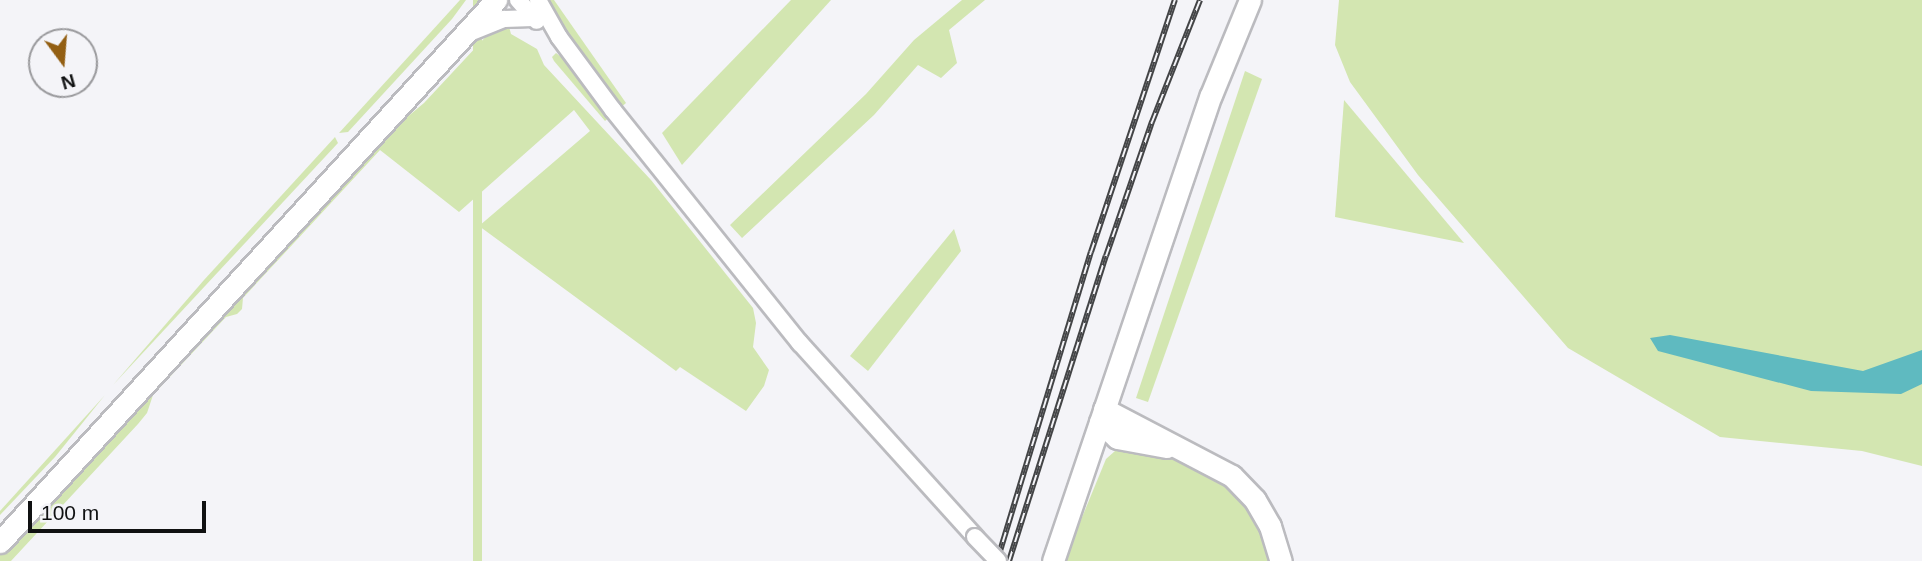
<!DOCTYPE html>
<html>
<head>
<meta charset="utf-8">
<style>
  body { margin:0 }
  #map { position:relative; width:1922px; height:561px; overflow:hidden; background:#f4f4f8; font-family:Arial,sans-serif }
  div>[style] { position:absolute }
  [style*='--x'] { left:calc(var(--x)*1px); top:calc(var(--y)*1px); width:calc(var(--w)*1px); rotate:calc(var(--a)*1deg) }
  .green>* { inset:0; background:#d3e6b1; transform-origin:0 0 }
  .water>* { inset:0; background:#5fbac0 }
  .roads { filter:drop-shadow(2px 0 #bbbbbf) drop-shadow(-2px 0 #bbbbbf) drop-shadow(0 2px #bbbbbf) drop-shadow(0 -2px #bbbbbf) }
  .minor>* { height:16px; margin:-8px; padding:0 8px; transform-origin:8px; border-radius:8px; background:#fff }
  .major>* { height:21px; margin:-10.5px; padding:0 10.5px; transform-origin:10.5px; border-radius:10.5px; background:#fff }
  .rail>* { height:6px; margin-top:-3px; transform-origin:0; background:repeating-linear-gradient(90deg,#f4f4f8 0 10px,#434446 0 20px); box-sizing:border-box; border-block:2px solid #434446 }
  .bridges { filter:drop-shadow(2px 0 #bbbbbf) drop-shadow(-2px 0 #bbbbbf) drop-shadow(0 2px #bbbbbf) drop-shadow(0 -2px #bbbbbf) }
  .minor-bridge>* { height:16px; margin:-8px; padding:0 8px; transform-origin:8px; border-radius:8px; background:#fff }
  span { translate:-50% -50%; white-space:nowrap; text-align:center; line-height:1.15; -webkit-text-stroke:7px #f4f4f8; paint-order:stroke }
  .north { position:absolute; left:28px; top:28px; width:70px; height:70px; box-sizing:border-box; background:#f4f4f8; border:2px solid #99999c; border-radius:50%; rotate:164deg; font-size:19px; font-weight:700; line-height:28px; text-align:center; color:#101112 }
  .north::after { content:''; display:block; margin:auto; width:24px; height:32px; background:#935f13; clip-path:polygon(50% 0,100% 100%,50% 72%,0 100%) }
  .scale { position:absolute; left:28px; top:501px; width:178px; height:32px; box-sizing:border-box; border:4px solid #101112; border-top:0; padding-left:9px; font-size:21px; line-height:24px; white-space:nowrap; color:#101112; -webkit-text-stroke:5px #f4f4f8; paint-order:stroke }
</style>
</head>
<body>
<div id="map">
  <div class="green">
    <div style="clip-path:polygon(460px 0,466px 0,452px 19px,348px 132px,339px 133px)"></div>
    <div style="left:473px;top:0;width:9px;height:704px"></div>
    <div style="clip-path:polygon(546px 0,554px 0,626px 103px,619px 109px)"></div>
    <div style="clip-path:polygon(791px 0,831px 0,682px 165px,662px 133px)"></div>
    <div style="clip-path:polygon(962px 0,985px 0,949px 30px,957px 63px,941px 78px,918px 65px,874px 115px,742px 238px,730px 225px,866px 94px,914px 40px)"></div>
    <div style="clip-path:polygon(1339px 0,1922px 0,1922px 466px,1862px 451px,1720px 437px,1568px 348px,1418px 175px,1350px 82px,1335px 45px)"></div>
    <div style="clip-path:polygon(508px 23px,511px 34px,537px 49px,544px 65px,651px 180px,753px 308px,756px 323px,753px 347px,769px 370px,764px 386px,746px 411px,680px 367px,676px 371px,479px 226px,590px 131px,574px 110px,459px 212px,380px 150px,243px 298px,242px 309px,237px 314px,226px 317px,153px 395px,147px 413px,138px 424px,11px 561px,0 561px,0 554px,326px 195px,382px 138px,424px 103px,492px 30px)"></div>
    <div style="clip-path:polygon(556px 53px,565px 60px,611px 116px,605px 121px,554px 61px,552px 57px)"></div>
    <div style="clip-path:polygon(1245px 71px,1262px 79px,1148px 402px,1136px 398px)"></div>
    <div style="clip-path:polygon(1344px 100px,1464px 243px,1335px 217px)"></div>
    <div style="clip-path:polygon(335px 137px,338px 143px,113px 385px,204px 280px)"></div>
    <div style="clip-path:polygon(954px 229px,961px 251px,868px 371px,850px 356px)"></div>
    <div style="clip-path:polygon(105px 395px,55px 457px,0 515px,0 511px)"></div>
    <div style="clip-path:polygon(1138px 446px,1204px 464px,1255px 511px,1274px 561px,1064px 561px,1106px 459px,1115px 451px)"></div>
  </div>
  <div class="water">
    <div style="clip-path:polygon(1670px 335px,1863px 371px,1922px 350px,1922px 384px,1901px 394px,1811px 391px,1658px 351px,1650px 338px)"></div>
  </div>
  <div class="roads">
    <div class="minor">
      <div style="--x:518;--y:0;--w:28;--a:48"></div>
      <div style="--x:538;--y:0;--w:43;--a:60.4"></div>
      <div style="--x:559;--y:37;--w:91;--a:53.5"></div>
      <div style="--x:613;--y:110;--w:299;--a:51.3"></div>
      <div style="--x:800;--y:343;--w:261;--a:47.9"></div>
      <div style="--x:469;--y:33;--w:38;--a:-22"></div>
      <div style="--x:504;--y:19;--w:29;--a:-2"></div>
    </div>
    <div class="major">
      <div style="--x:1104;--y:409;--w:144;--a:27.6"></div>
      <div style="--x:1232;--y:476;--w:33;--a:46"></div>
      <div style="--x:1255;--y:500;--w:30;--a:60"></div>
      <div style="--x:1270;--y:526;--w:37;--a:73"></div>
      <div style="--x:1100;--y:422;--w:23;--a:43"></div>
      <div style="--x:1117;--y:438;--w:50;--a:10.4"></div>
      <div style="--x:0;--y:542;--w:735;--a:-47.54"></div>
      <div style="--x:1053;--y:561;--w:492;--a:-71.3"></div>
      <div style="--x:1211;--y:95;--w:103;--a:-67.7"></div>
    </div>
  </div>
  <div class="rail">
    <div style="--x:997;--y:561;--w:323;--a:-73.1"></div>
    <div style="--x:1091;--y:252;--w:266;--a:-71.6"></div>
    <div style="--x:1009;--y:561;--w:320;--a:-72.4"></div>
    <div style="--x:1106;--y:256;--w:142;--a:-71.1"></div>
    <div style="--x:1152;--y:122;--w:131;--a:-68.5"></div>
  </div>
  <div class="bridges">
    <div class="minor-bridge">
      <div style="--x:975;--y:537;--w:33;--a:46"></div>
    </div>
  </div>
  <div class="north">N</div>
  <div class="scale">100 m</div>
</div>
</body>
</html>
